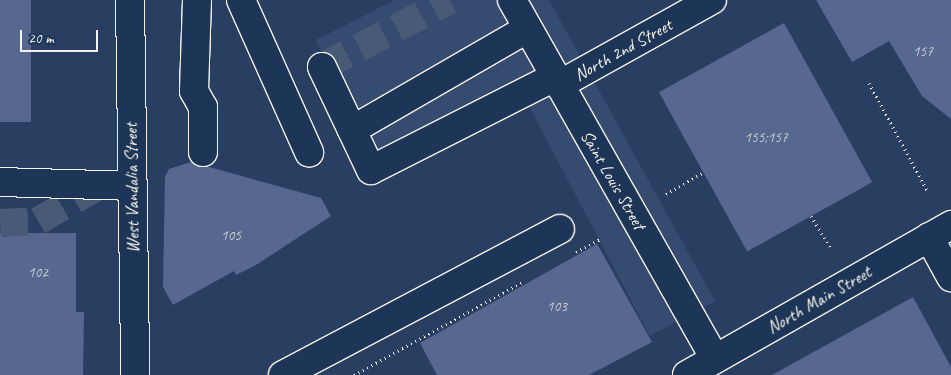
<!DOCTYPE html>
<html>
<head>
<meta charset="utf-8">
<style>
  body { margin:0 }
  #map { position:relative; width:951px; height:375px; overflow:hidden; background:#283f62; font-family:Caveat,sans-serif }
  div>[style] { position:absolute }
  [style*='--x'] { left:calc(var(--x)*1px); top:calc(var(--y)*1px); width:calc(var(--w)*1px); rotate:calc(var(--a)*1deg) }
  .built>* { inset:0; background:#364b70 }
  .building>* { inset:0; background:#566890; transform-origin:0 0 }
  .minor-tunnel>* { height:28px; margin-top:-14px; transform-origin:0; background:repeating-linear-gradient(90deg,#475a76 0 28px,transparent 0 42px) }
  .path>* { height:3px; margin-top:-1.5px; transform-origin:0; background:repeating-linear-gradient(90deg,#f4f1e8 0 1px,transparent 0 5px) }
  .roads { filter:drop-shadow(1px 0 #f4f1e8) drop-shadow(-1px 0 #f4f1e8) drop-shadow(0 1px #f4f1e8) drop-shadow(0 -1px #f4f1e8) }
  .minor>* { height:28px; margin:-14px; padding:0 14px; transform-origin:14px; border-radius:14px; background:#1d3557 }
  .major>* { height:28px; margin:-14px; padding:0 14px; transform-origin:14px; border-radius:14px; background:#1d3557 }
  span { translate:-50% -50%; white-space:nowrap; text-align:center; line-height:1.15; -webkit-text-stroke:4.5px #1d3557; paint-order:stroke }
  .number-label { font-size:15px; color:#cccfd2 }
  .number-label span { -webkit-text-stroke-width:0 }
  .street-label { font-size:18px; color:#f4f1e8 }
  .scale { position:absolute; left:20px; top:30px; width:78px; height:22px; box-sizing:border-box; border:2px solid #f4f1e8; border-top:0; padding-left:6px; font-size:15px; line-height:18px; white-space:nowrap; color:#f4f1e8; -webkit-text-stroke:4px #1d3557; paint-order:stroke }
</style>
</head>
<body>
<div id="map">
  <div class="built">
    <div style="clip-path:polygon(395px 0,549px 0,715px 301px,650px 336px,524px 97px,379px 172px,316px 40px)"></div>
  </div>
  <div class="building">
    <div style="left:0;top:0;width:31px;height:122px"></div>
    <div style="clip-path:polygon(816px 0,951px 0,951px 119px,922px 96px,889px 41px,852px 62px)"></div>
    <div style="left:784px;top:23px;width:182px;height:143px;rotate:61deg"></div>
    <div style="clip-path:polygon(191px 162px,321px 198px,331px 216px,256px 265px,236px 275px,234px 271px,173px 305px,163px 287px,165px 177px,169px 169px)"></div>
    <div style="clip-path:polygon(0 233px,76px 233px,76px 312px,84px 312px,83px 375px,0 375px)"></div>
    <div style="clip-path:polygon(597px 244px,652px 342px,589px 375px,437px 375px,420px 343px)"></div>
    <div style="clip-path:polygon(913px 297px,951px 367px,951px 375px,772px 375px)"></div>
  </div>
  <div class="minor-tunnel">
    <div style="--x:322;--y:67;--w:144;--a:-27.6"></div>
    <div style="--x:0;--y:223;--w:38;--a:-3"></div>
    <div style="--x:38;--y:221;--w:72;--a:-30.1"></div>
  </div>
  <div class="path">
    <div style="--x:869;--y:83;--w:124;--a:61.6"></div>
    <div style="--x:666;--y:194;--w:44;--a:-30.1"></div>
    <div style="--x:811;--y:216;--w:38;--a:58"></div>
    <div style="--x:576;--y:252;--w:30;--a:-28"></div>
    <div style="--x:354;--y:375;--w:194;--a:-28.9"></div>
  </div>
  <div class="roads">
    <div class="minor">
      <div style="--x:197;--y:0;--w:91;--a:91.9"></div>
      <div style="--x:194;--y:91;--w:18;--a:61"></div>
      <div style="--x:203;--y:107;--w:45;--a:90"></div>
      <div style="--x:241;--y:0;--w:167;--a:65.9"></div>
      <div style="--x:512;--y:0;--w:412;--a:60.5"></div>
      <div style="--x:322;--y:67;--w:114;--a:64.6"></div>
      <div style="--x:371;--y:170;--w:205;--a:-26.9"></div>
      <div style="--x:559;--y:85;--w:175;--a:-29.1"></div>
      <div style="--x:352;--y:130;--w:202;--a:-30"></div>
      <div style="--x:0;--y:182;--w:132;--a:1.7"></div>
      <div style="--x:929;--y:237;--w:46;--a:61.2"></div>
      <div style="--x:283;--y:375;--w:313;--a:-27.8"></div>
    </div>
    <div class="major">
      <div style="--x:130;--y:0;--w:375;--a:89.2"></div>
      <div style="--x:687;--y:375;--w:304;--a:-29.6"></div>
    </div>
  </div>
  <div class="number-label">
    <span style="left:923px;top:52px">157</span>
    <span style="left:766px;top:138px">155;157</span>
    <span style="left:231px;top:236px">105</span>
    <span style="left:38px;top:273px">102</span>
    <span style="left:557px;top:307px">103</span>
  </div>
  <div class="street-label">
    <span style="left:623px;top:50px;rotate:-29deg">North 2nd Street</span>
    <span style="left:613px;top:180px;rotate:60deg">Saint Louis Street</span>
    <span style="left:132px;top:188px;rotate:-91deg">West Vandalia Street</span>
    <span style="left:819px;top:300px;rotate:-30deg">North Main Street</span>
  </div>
  <div class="scale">20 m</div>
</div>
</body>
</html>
